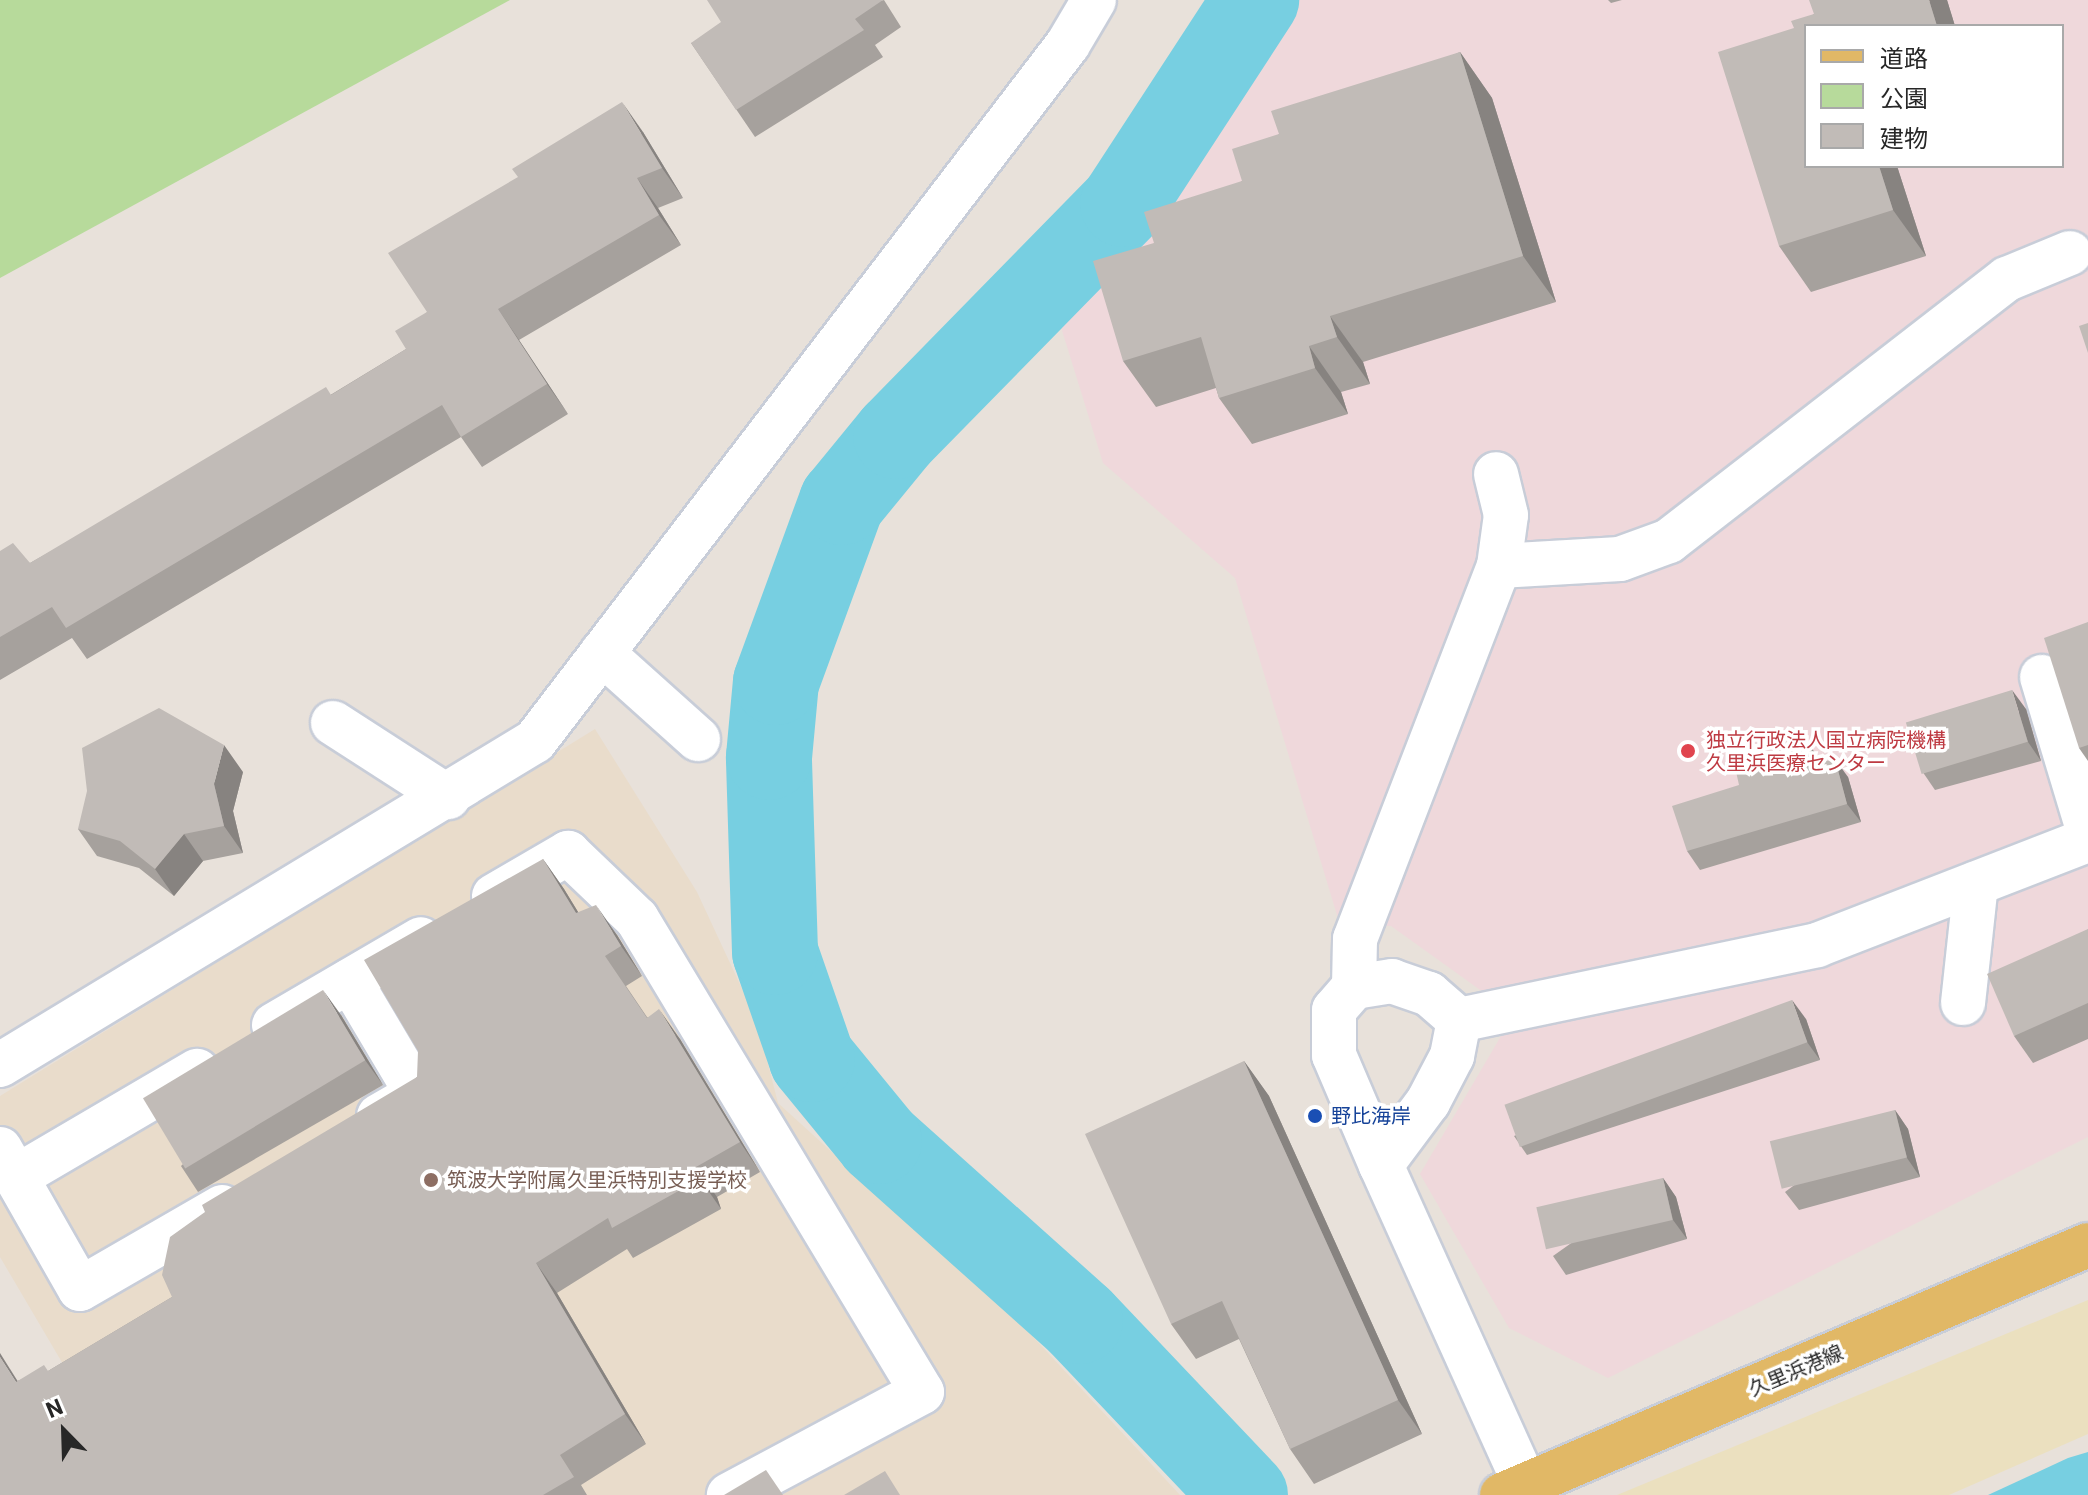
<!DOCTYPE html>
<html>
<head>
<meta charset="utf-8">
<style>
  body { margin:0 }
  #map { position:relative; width:2088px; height:1495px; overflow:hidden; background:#e8e1da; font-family:Roboto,"Noto Sans JP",sans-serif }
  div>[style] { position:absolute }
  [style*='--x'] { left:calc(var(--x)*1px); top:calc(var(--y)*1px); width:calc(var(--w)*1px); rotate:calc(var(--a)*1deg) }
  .education>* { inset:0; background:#e9dccb }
  .medical>* { inset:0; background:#efd8db }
  .green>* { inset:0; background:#b7da9b }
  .sand>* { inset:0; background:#ebe0bf }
  .water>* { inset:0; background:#77cfe1 }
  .river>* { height:86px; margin:-43px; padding:0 43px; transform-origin:43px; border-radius:43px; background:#77cfe1 }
  .roads { filter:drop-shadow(2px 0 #c8cdd8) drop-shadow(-2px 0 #c8cdd8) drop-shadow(0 2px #c8cdd8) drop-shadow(0 -2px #c8cdd8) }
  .minor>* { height:44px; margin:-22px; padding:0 22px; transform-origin:22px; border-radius:22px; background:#fff }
  .major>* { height:44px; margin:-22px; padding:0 22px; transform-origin:22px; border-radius:22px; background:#e1b866 }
  .wall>* { inset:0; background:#a6a19d }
  .shaded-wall>* { inset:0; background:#878380 }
  .building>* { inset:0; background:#c1bbb7; transform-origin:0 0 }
  .dots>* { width:22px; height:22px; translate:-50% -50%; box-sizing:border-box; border:4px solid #fff; border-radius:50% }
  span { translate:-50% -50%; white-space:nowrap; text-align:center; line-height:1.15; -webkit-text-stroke:7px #fff; paint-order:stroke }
  .health-label { font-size:20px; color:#be3a42 }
  .left { translate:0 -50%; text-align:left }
  .transit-label { font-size:20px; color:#164399 }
  .education-label { font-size:20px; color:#785e54 }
  .street-label { font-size:20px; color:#272727 }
  .legend { position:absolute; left:1804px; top:24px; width:260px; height:144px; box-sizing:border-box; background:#fff; border:2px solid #a9a9a9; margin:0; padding:10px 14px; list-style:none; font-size:24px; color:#272727 }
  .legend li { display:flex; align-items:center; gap:16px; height:40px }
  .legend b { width:40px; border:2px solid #a9a9a9 }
  .north { position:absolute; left:24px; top:1391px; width:80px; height:80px; -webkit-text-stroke:6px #fff; paint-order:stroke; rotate:337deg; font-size:22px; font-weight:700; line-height:32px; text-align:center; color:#272727 }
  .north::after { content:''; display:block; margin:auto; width:28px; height:36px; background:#272727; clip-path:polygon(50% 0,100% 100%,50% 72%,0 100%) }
</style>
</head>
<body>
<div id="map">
  <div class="education">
    <div style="clip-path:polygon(595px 729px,697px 892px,757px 1021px,778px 1103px,1022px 1325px,1180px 1495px,140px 1495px,0 1257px,0 1096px)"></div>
  </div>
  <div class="medical">
    <div style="clip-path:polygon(evenodd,1212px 0,2088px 0,2088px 1137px,1608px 1378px,1509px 1328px,1420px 1174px,1501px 1036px,1490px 997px,1391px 926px,1340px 925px,1235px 578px,1103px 463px,1039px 256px,1212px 0,1806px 26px,2062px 26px,2062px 166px,1806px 166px,1806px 26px)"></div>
  </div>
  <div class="green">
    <div style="clip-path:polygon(0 0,510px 0,0 278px)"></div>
  </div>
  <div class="sand">
    <div style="clip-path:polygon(2088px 1300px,2088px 1434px,1949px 1495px,1617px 1495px)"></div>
  </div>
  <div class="water">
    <div style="clip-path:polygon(2088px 1452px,2088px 1495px,1988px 1495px,2068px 1458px)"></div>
  </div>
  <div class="river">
    <div style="--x:1245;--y:1495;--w:240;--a:-133.5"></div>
    <div style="--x:1080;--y:1321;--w:270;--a:-138.2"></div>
    <div style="--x:879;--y:1141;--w:106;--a:-129.3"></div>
    <div style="--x:812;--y:1059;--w:113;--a:-109.1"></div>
    <div style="--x:775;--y:952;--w:195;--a:-91.8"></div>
    <div style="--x:769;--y:757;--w:75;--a:-84.7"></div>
    <div style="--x:776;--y:682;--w:192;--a:-69.9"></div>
    <div style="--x:842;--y:502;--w:85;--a:-50.7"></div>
    <div style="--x:896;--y:436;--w:325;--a:-45.6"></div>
    <div style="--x:1123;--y:204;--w:244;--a:-56.9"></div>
  </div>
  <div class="roads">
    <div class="minor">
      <div style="--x:1499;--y:566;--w:121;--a:-3.3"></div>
      <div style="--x:1620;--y:559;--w:52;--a:-20.2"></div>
      <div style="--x:1669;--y:541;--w:428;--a:-37.8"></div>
      <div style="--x:2007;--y:279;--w:68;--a:-22.4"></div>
      <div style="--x:602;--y:653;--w:129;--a:41.9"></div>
      <div style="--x:2042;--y:677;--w:159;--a:73.2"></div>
      <div style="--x:333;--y:723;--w:137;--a:32.8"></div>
      <div style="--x:494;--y:896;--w:86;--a:-30.2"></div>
      <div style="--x:568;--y:853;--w:95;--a:43.7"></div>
      <div style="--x:637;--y:919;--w:552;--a:58.93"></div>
      <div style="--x:922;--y:1392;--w:219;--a:151.9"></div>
      <div style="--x:350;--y:981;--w:131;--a:59.3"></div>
      <div style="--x:417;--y:1094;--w:44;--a:149.9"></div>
      <div style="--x:1354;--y:987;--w:48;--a:-88.8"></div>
      <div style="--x:1355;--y:939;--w:400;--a:-68.9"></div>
      <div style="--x:1499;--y:566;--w:51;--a:-82.2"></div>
      <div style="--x:1506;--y:515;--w:42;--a:-103.7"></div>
      <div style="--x:1963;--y:1003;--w:120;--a:-83.8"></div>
      <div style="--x:1459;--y:1020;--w:366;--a:-11.8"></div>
      <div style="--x:1817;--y:945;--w:291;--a:-21.2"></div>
      <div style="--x:274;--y:1025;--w:170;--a:-30.3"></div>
      <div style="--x:0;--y:1065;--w:625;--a:-31.2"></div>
      <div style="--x:535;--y:741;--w:877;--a:-52.59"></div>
      <div style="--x:1068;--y:44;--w:51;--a:-59.4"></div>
      <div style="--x:0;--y:1149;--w:161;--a:60.3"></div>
      <div style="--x:80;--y:1289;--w:164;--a:-30"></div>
      <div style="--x:1381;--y:1165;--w:79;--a:-53.3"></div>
      <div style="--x:1428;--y:1102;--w:52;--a:-62.4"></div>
      <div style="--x:1452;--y:1056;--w:37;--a:-79"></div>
      <div style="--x:1459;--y:1020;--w:40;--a:-139"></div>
      <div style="--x:1429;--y:994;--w:39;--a:-161"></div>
      <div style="--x:1392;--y:981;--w:38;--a:171"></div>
      <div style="--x:1354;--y:987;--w:30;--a:131"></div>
      <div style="--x:1334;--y:1010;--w:45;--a:90"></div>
      <div style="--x:1334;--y:1055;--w:120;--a:66.9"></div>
      <div style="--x:1381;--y:1165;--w:352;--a:65.7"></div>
      <div style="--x:16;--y:1177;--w:210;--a:-30.4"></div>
    </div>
    <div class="major">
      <div style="--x:1502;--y:1495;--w:637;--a:-23.1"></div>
    </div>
  </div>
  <div class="wall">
    <div style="clip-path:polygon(884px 0,901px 27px,875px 45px,883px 57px,755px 137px,691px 43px)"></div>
    <div style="clip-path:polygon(1608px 0,1622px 0,1611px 3px)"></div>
    <div style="clip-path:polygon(1947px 0,1955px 26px,1806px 26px,1806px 166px,1899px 166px,1897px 166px,1926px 256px,1811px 292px,1779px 246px,1794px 28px,1814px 14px)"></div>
    <div style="clip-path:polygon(1460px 52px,1492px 98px,1556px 302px,1363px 362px,1370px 384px,1341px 392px,1348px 414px,1252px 444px,1219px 398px,1216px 388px,1156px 407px,1123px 361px,1154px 243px,1242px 181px,1279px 134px)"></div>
    <div style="clip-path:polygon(643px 132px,683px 198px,658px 208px,681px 245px,519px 340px,568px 414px,482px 467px,461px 437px,87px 659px,72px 638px,0 680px,0 551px,30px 563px,332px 394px,406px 349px,427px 312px)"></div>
    <div style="clip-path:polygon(2088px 622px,2088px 761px,2079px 748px)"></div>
    <div style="clip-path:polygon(2026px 709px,2041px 761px,1935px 790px,1922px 771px)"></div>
    <div style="clip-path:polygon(1822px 762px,1848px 777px,1861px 822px,1700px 870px,1687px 851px)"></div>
    <div style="clip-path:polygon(243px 772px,233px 811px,243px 853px,203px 861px,174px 896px,139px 868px,97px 856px,78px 829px)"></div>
    <div style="clip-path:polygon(543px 859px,564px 889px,578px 912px,617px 935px,642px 976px,626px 986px,647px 1017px,680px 1039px,760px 1172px,717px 1197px,721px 1209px,633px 1258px,627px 1249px,557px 1293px,646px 1444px,581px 1485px,587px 1495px,0 1495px,17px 1381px,48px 1371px,172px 1297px,417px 1077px)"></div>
    <div style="clip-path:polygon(2088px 929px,2088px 1039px,2033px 1063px,2014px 1036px)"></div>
    <div style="clip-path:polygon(341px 1015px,383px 1085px,198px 1192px,181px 1166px)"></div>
    <div style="clip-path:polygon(1806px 1019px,1820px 1060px,1527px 1155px,1514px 1136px)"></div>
    <div style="clip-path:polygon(1244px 1061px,1269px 1096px,1422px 1434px,1314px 1484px,1290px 1449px,1239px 1339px,1196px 1359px,1171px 1324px)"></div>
    <div style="clip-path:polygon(1895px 1110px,1908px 1129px,1920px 1177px,1799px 1210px,1785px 1192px)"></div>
    <div style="clip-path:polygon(1663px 1178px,1676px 1197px,1687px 1239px,1566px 1275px,1553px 1256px)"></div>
  </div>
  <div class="shaded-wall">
    <div style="clip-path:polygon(1929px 0,1947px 0,1955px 26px,1937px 26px)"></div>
    <div style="clip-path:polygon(1460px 52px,1492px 98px,1556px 302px,1523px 256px)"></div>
    <div style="clip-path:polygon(622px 102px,643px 132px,683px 198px,662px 168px)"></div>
    <div style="clip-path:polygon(1879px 166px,1897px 166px,1926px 256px,1893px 210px)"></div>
    <div style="clip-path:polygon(637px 178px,658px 208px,681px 245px,659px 215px)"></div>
    <div style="clip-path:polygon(498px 309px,519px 340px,568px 414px,547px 384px)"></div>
    <div style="clip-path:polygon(1330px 316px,1363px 362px,1370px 384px,1337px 337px)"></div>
    <div style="clip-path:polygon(1309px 346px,1341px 392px,1348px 414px,1315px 368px)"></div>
    <div style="clip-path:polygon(2012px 690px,2026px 709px,2041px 761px,2028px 742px)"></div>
    <div style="clip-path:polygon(224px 745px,243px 772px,233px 811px,243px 853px,224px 826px,214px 784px)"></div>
    <div style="clip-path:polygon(1810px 746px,1824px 765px,1818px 763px)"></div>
    <div style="clip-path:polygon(1835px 759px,1848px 777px,1861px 822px,1847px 804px)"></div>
    <div style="clip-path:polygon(184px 834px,203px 861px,174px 896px,155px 869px)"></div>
    <div style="clip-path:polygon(543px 859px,564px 889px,597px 943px,576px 913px)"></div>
    <div style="clip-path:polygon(596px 905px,617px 935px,642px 976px,621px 946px)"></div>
    <div style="clip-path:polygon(323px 990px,341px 1015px,383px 1085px,365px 1060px)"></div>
    <div style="clip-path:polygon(1792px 1000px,1806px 1019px,1820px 1060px,1807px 1042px)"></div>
    <div style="clip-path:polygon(659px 1009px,680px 1039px,760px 1172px,740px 1142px)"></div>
    <div style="clip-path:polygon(1244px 1061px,1269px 1096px,1422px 1434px,1398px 1400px)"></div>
    <div style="clip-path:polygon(1895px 1110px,1908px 1129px,1920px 1177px,1907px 1158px)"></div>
    <div style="clip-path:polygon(696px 1167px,717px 1197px,721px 1209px,700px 1179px)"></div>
    <div style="clip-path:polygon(1663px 1178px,1676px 1197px,1687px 1239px,1673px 1220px)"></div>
    <div style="clip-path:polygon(536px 1263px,557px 1293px,646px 1444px,625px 1414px)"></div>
    <div style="clip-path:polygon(0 1353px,37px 1412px,16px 1382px,0 1357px)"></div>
  </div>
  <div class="building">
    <div style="clip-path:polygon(707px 0,883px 0,855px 19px,864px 30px,736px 110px,691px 43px,721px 22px)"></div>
    <div style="clip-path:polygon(1809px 0,1929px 0,1937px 26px,1806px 26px,1806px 166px,1879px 166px,1893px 210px,1779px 246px,1718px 52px,1794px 28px,1791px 21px,1814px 14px)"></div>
    <div style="clip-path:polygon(1460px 52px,1523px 256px,1330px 316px,1337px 337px,1309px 346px,1315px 368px,1219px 398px,1201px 337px,1123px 361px,1093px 261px,1154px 243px,1144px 212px,1242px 181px,1232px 149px,1279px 134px,1271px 111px)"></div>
    <div style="clip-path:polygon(622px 102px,662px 168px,637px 178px,659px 215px,498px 309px,547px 384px,461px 437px,442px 405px,66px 628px,52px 607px,0 637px,0 551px,13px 543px,30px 563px,326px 387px,331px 395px,406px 349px,395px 331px,427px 312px,388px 253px,518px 177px,512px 169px)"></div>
    <div style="clip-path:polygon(2088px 323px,2088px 353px,2079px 326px)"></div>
    <div style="clip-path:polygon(2088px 622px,2088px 745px,2079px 748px,2044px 638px)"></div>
    <div style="left:2012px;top:690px;width:54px;height:111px;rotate:73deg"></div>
    <div style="clip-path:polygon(159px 708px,224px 745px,214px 784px,224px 826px,184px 834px,155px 869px,120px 841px,78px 829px,87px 791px,82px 748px)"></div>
    <div style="clip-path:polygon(1810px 746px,1818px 763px,1835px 759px,1847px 804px,1687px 851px,1672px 806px,1739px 785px,1735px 767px)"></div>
    <div style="clip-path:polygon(543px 859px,576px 913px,596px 905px,621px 946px,605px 956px,647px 1018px,659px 1009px,740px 1142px,696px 1167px,700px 1179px,612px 1228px,608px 1218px,536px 1263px,625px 1414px,560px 1455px,574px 1477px,543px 1495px,0 1495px,0 1357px,16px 1382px,44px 1365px,48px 1371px,172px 1297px,162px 1275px,170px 1237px,205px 1212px,202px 1205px,417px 1077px,418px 1051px,364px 960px)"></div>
    <div style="clip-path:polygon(2088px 929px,2088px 1003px,2014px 1036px,1987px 974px)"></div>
    <div style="left:323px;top:990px;width:82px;height:210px;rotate:59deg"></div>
    <div style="left:1792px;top:1000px;width:45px;height:306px;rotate:70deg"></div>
    <div style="clip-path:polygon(1244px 1061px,1398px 1400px,1290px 1449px,1222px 1301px,1171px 1324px,1085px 1134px)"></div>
    <div style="left:1895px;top:1110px;width:49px;height:129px;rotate:76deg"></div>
    <div style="left:1663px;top:1178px;width:43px;height:130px;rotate:77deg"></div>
    <div style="clip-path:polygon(766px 1470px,783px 1495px,724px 1495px)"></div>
    <div style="clip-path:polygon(885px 1471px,900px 1495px,844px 1495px)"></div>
  </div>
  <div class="dots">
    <div style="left:1688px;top:751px;background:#e0444e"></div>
    <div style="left:1315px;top:1116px;background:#1a4fb4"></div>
    <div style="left:431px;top:1180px;background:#8d6e63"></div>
  </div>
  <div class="health-label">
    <span class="left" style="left:1706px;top:752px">独立行政法人国立病院機構<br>久里浜医療センター</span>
  </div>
  <div class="transit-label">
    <span class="left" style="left:1331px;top:1116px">野比海岸</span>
  </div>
  <div class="education-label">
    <span class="left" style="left:447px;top:1180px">筑波大学附属久里浜特別支援学校</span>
  </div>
  <div class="street-label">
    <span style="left:1796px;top:1371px;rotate:-23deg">久里浜港線</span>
  </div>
  <ul class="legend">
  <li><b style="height:10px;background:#e1b866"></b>道路</li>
  <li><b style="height:22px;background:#b7da9b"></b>公園</li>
  <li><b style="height:22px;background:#c1bbb7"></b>建物</li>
  </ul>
  <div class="north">N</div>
</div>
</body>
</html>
